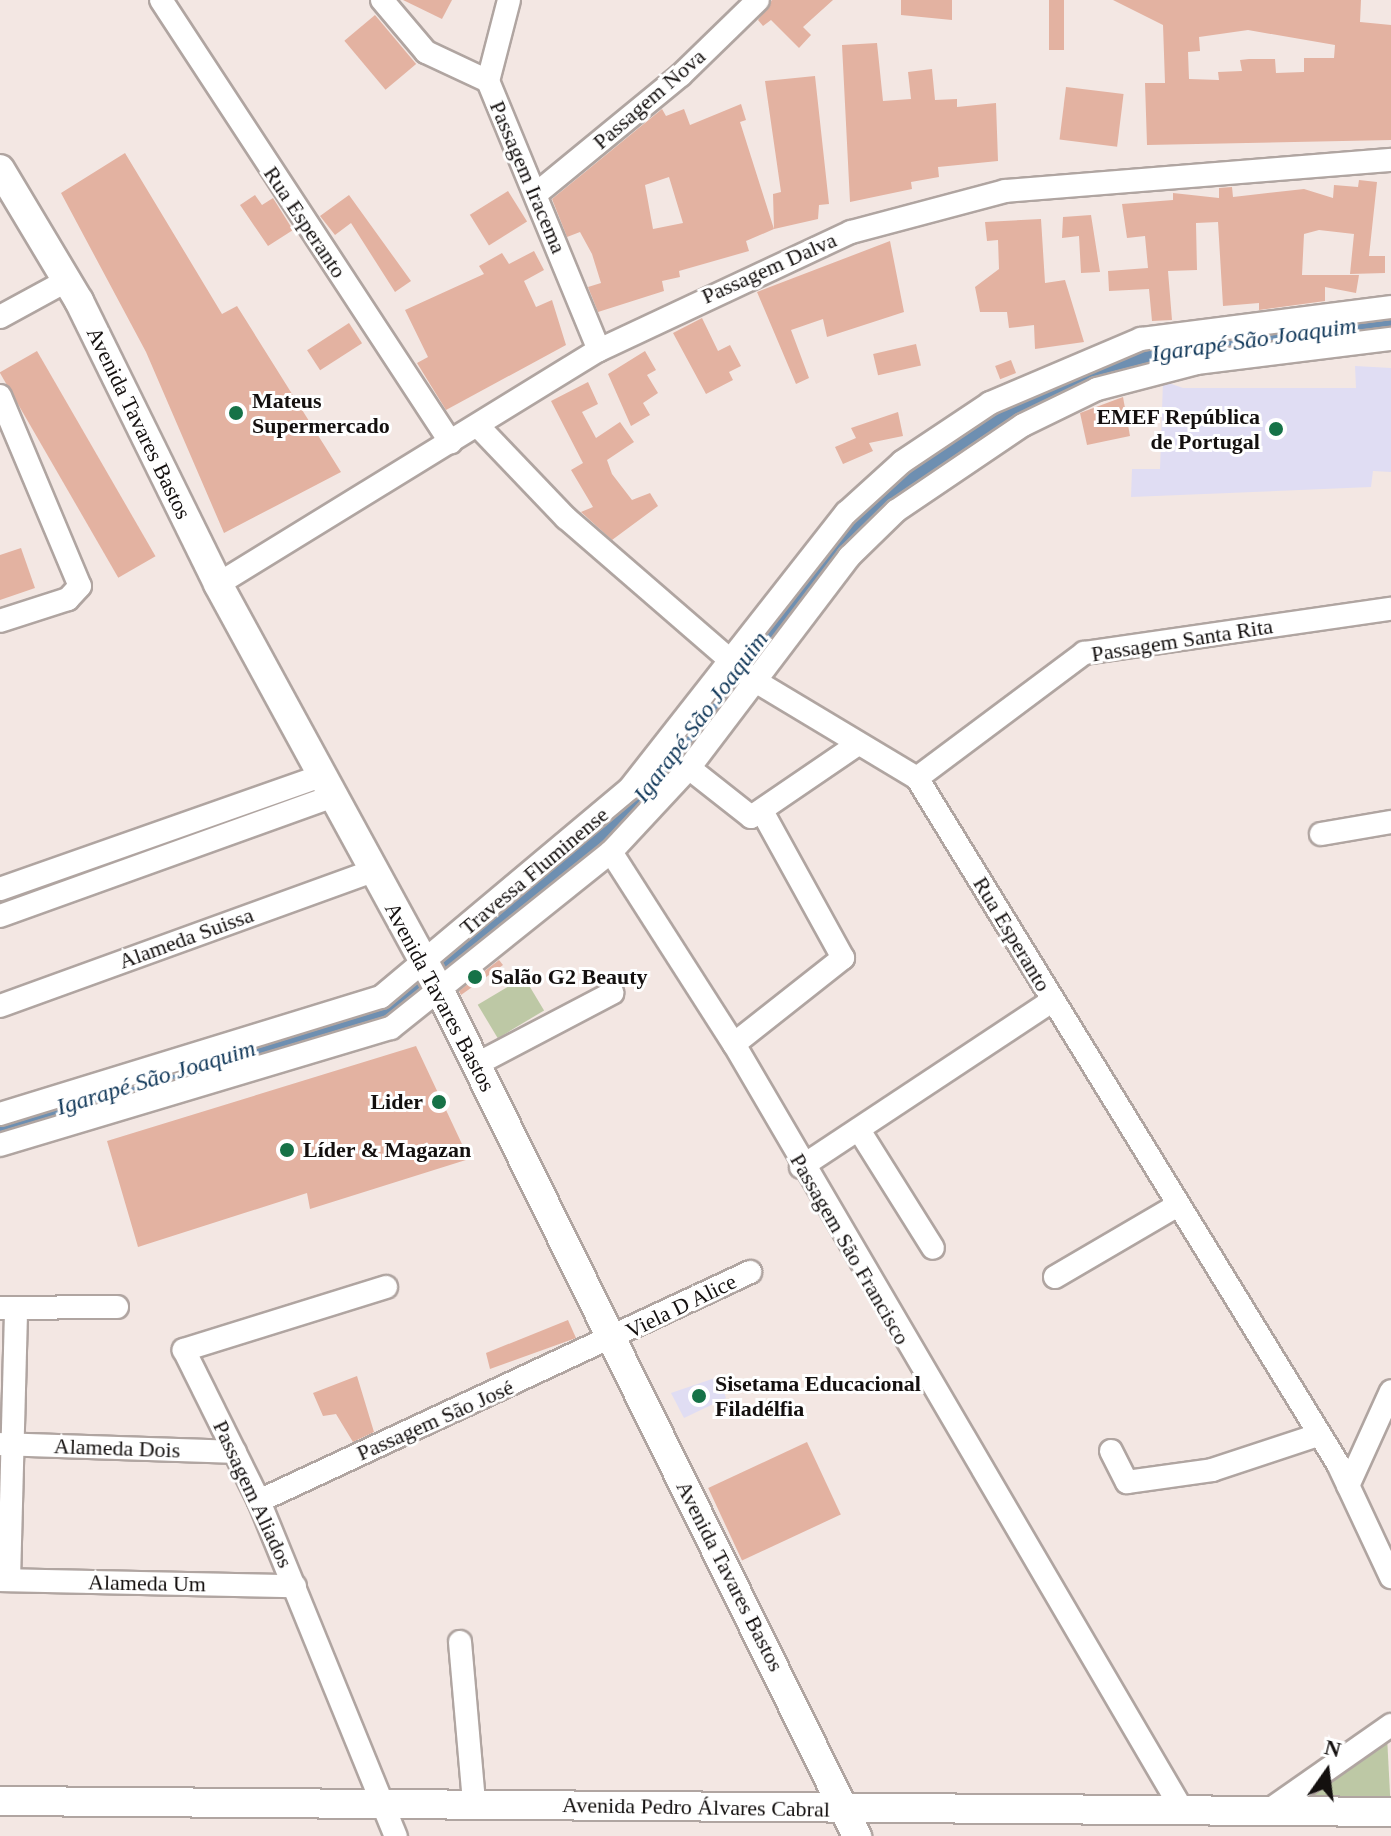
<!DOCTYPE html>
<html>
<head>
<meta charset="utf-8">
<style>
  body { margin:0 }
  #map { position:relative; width:1391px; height:1836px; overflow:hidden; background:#f3e7e3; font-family:Georgia,serif }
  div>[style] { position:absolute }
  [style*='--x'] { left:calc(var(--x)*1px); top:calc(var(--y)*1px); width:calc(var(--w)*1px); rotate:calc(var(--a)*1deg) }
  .education>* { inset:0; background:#e0ddf3 }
  .green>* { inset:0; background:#bdc8a5; transform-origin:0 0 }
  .water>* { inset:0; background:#6e8fb1 }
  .building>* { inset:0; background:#e3b2a1; transform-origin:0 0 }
  .roads { filter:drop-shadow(2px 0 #b0a5a1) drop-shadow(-2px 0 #b0a5a1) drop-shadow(0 2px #b0a5a1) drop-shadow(0 -2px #b0a5a1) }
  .minor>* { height:22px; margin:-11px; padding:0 11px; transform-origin:11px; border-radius:11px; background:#fff }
  .major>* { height:28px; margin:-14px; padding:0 14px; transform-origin:14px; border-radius:14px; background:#fff }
  .dots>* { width:22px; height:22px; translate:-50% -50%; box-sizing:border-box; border:4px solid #fff; border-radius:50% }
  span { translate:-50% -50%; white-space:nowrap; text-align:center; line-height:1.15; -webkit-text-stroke:6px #fff; paint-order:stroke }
  .street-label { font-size:22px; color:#14100f }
  .poi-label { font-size:22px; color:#14100f; font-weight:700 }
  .left { translate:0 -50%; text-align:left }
  .right { translate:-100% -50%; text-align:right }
  .water-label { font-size:24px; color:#103759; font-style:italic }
  .north { position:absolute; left:1287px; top:1732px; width:80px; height:80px; -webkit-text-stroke:6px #fff; paint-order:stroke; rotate:14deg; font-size:22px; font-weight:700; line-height:32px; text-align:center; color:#14100f }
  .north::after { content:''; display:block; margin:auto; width:28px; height:36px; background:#14100f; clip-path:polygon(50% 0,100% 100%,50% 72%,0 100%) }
</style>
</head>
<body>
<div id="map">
  <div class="education">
    <div style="clip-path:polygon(1355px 366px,1391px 368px,1391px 472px,1373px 471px,1371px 487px,1131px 497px,1132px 469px,1160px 469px,1163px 381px,1183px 388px,1356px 388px)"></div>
    <div style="clip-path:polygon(718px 1377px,726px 1398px,684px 1418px,671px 1393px)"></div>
  </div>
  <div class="green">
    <div style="left:524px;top:977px;width:39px;height:54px;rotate:59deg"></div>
    <div style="clip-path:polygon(1387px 1736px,1391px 1813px,1268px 1811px)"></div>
  </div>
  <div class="water">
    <div style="clip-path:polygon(1391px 315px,1391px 332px,1029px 410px,980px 438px,877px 515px,824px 572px,689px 756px,611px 844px,397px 1013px,0 1137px,0 1119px,389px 1001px,617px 816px,848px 523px,912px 466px,1017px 398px,1148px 347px)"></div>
  </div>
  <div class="building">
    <div style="clip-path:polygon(403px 0,452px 0,442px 19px)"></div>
    <div style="clip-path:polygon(772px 0,833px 0,803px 27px,811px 35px,799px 48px,771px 20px,763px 26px,758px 20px)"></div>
    <div style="clip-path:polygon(901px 0,952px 0,952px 20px,901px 15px)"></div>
    <div style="left:1049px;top:0;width:15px;height:50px"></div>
    <div style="clip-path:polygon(evenodd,1113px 0,1361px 0,1360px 22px,1391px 25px,1391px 140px,1147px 145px,1145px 83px,1165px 83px,1163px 25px,1113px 0,1248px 30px,1335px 45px,1334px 58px,1304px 58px,1304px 72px,1276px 73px,1275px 59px,1249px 59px,1240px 60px,1242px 71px,1218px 72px,1219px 80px,1189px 79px,1188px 52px,1200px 51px,1199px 37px,1248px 30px)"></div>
    <div style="left:375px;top:15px;width:64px;height:40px;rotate:50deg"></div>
    <div style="clip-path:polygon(877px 43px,883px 101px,911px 99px,908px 72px,932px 69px,935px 100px,957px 99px,957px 107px,996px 103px,998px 161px,938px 167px,939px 177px,911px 182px,912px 189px,850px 202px,842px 45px)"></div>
    <div style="clip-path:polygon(815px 76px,829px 204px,819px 205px,818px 219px,774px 229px,773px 194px,781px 192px,765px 81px)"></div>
    <div style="left:1066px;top:87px;width:58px;height:53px;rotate:7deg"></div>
    <div style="clip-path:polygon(evenodd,741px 104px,746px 120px,740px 122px,774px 229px,746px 241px,749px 251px,679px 271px,680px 277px,662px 281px,664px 291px,598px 312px,588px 287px,601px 283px,592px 254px,580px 232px,567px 237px,552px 199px,662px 109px,666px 116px,684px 109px,690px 125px,741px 104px,669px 177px,683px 223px,653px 229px,645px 185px,669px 177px)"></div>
    <div style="clip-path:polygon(125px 153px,222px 314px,237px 306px,341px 472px,224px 533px,146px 352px,61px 193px)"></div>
    <div style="clip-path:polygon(1359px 180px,1377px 182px,1369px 256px,1385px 256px,1385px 273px,1350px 274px,1354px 234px,1319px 230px,1304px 234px,1302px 275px,1359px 275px,1356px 293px,1325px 287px,1325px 301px,1259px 310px,1259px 303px,1223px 306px,1218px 222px,1196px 223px,1197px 270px,1168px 271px,1172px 320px,1152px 321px,1149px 289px,1109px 291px,1108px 271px,1148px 268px,1145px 236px,1127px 238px,1122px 204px,1173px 200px,1173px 193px,1219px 198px,1219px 188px,1232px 187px,1233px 197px,1304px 189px,1333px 198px,1334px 185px,1358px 187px)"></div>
    <div style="left:508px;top:191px;width:36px;height:45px;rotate:58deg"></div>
    <div style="clip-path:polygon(255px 195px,262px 205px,273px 198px,293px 230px,268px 246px,240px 205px)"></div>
    <div style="clip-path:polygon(349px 195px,411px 281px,395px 292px,351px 223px,335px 235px,320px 216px)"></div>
    <div style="clip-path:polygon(1091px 215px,1100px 272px,1081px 273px,1079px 236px,1062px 238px,1063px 217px)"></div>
    <div style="clip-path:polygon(1041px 219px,1045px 283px,1065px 280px,1084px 342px,1035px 349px,1034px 325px,1009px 328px,1007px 312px,980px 312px,975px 287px,999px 269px,998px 240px,987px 241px,985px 222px)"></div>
    <div style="clip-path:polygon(890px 241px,904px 312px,827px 337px,823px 319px,791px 330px,809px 378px,796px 384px,757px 292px)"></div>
    <div style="clip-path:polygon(534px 251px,544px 270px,524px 281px,536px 307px,552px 300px,566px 345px,446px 410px,417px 363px,428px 357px,405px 310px,484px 274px,479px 266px,502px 253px,509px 264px)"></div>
    <div style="clip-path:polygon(702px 318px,718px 351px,730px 345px,741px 366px,729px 372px,733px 380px,706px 394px,673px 333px)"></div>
    <div style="left:349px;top:323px;width:24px;height:50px;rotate:57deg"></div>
    <div style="left:916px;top:344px;width:22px;height:44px;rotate:77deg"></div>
    <div style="left:37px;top:351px;width:237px;height:43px;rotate:60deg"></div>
    <div style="clip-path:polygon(645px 351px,656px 370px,647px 375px,658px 393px,643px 403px,650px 415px,631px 426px,608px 374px)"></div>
    <div style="left:1011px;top:360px;width:14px;height:17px;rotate:69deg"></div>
    <div style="clip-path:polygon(588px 382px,598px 404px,582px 412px,596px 438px,620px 422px,634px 442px,607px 460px,612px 474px,632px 500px,650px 493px,658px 506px,612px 540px,581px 512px,593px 507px,571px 470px,583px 463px,551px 401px)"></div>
    <div style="clip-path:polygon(1123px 397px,1130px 436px,1087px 445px,1080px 413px)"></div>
    <div style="clip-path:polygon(898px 412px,903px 436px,869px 443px,873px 451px,843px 464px,835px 447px,856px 438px,851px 428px)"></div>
    <div style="clip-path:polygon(21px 548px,35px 588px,0 600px,0 555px)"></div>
    <div style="clip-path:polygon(499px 960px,503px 965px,461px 995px,459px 991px)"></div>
    <div style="clip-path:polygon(416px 1046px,469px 1159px,310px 1209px,307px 1193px,138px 1247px,107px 1141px)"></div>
    <div style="clip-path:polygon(568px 1320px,576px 1338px,490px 1369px,486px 1353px)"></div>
    <div style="clip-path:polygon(357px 1376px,374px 1432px,353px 1442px,336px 1414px,323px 1416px,313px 1393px)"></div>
    <div style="left:807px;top:1442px;width:80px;height:109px;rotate:65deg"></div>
  </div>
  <div class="roads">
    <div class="minor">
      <div style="--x:161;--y:0;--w:529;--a:56.79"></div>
      <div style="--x:382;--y:0;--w:68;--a:49.8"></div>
      <div style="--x:426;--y:52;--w:68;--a:25.1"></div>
      <div style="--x:509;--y:0;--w:84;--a:104.5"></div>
      <div style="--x:488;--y:81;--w:291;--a:67.6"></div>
      <div style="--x:536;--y:194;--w:188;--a:-39.4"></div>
      <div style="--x:681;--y:75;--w:107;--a:-44.2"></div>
      <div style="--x:0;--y:317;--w:75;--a:-28.6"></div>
      <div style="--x:0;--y:396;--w:206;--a:67.2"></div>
      <div style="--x:80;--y:586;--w:18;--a:133"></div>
      <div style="--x:68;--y:599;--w:71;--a:162.1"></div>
      <div style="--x:479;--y:427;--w:126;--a:46.3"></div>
      <div style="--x:566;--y:518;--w:246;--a:40.9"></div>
      <div style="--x:752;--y:679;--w:192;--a:31"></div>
      <div style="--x:917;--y:778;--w:805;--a:58.46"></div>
      <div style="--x:1338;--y:1464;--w:125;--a:64.9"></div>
      <div style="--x:218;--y:584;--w:447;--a:-31.6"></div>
      <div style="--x:599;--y:350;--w:278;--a:-25.1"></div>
      <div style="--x:851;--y:232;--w:159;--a:-14.9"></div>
      <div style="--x:1005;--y:191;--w:387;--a:-4.6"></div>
      <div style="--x:689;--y:768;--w:79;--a:38.3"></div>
      <div style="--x:751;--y:817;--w:130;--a:-34.3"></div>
      <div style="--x:917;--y:778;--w:209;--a:-36.8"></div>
      <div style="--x:1084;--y:653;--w:310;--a:-8.2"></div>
      <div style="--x:1321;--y:834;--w:71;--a:-9.7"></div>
      <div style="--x:611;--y:852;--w:228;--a:57.4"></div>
      <div style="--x:734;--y:1044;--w:891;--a:59.66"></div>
      <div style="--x:0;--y:889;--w:343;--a:-19.4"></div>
      <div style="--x:0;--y:916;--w:357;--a:-19.8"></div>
      <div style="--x:0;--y:1006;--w:396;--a:-19.9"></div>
      <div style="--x:734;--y:1044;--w:139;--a:-38.3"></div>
      <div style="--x:843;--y:958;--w:166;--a:-118.9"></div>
      <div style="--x:477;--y:1064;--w:153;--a:-27.7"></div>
      <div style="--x:0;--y:1114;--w:399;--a:-17.1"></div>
      <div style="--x:381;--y:997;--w:325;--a:-40"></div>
      <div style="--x:630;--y:788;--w:350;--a:-51.9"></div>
      <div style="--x:846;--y:513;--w:76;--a:-42.3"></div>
      <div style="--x:902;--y:462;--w:106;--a:-33.8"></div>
      <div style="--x:990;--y:403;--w:164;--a:-23"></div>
      <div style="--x:1141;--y:339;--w:252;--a:-7.3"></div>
      <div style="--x:859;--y:1130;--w:139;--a:57.9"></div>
      <div style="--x:0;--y:1145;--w:408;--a:-16.7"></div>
      <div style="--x:391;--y:1028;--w:282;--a:-38.7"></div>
      <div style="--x:611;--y:852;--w:115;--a:-47.1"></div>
      <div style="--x:689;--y:768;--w:265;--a:-52.8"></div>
      <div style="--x:849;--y:557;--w:66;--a:-44.4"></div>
      <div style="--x:896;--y:511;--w:153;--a:-34.1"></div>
      <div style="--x:1023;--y:425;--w:82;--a:-25.9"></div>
      <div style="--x:1097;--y:389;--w:103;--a:-14.6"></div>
      <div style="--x:1197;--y:363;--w:195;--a:-7.1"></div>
      <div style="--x:801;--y:1167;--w:301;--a:-33.5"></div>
      <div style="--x:1055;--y:1277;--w:139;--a:-30.3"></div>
      <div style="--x:386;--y:1287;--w:212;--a:162.7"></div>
      <div style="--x:184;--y:1350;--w:169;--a:63.6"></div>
      <div style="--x:259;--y:1501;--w:362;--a:67.8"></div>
      <div style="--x:0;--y:1308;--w:117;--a:-0.5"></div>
      <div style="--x:0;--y:1444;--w:235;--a:1.9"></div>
      <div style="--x:1111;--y:1451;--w:35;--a:63"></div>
      <div style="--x:1127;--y:1482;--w:86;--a:-8"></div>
      <div style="--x:1212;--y:1470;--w:112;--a:-18.3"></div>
      <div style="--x:1348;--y:1486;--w:104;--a:-65.6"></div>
      <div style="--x:259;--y:1501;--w:542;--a:-25"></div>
      <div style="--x:0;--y:1580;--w:295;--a:1.2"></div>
      <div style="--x:9;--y:1580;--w:272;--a:-88.5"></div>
      <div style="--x:460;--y:1642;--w:162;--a:85"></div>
      <div style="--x:1268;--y:1811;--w:150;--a:-35"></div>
    </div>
    <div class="major">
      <div style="--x:0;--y:169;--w:154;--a:59.1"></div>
      <div style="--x:79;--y:301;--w:315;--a:63.8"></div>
      <div style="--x:218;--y:584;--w:461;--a:61.4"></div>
      <div style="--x:439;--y:989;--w:945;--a:63.73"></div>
      <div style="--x:0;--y:1801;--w:1391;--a:0.45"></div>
    </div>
  </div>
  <div class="dots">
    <div style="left:236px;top:413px;background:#167247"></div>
    <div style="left:1276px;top:429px;background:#167247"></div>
    <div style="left:475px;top:977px;background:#167247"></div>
    <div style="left:439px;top:1102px;background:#167247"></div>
    <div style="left:287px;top:1150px;background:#167247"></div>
    <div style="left:699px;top:1396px;background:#167247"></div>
  </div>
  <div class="street-label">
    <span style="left:649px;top:99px;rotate:-41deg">Passagem Nova</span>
    <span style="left:528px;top:177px;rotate:67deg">Passagem Iracema</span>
    <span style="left:305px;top:222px;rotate:56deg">Rua Esperanto</span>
    <span style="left:769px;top:268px;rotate:-24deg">Passagem Dalva</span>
    <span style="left:139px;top:423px;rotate:64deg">Avenida Tavares Bastos</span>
    <span style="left:1182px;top:640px;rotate:-9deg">Passagem Santa Rita</span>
    <span style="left:534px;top:871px;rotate:-40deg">Travessa Fluminense</span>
    <span style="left:1012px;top:934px;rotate:59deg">Rua Esperanto</span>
    <span style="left:186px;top:938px;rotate:-20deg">Alameda Suissa</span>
    <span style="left:440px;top:997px;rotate:62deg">Avenida Tavares Bastos</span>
    <span style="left:850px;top:1249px;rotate:60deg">Passagem São Francisco</span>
    <span style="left:681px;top:1306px;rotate:-26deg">Viela D Alice</span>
    <span style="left:435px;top:1420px;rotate:-24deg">Passagem São José</span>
    <span style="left:117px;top:1448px;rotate:2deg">Alameda Dois</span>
    <span style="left:253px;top:1494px;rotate:65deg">Passagem Aliados</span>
    <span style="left:730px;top:1576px;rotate:63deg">Avenida Tavares Bastos</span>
    <span style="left:147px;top:1583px;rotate:1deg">Alameda Um</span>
    <span style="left:696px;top:1807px;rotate:1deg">Avenida Pedro Álvares Cabral</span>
  </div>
  <div class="poi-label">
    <span class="left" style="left:252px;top:413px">Mateus<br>Supermercado</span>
    <span class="right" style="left:1260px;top:429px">EMEF República<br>de Portugal</span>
    <span class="left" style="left:491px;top:977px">Salão G2 Beauty</span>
    <span class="right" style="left:423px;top:1102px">Lider</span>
    <span class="left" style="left:303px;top:1150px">Líder &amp; Magazan</span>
    <span class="left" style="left:715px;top:1396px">Sisetama Educacional<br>Filadélfia</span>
  </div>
  <div class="water-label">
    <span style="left:1254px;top:340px;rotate:-8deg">Igarapé São Joaquim</span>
    <span style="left:701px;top:717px;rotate:-53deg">Igarapé São Joaquim</span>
    <span style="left:156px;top:1078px;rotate:-17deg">Igarapé São Joaquim</span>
  </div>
  <div class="north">N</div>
</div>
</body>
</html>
